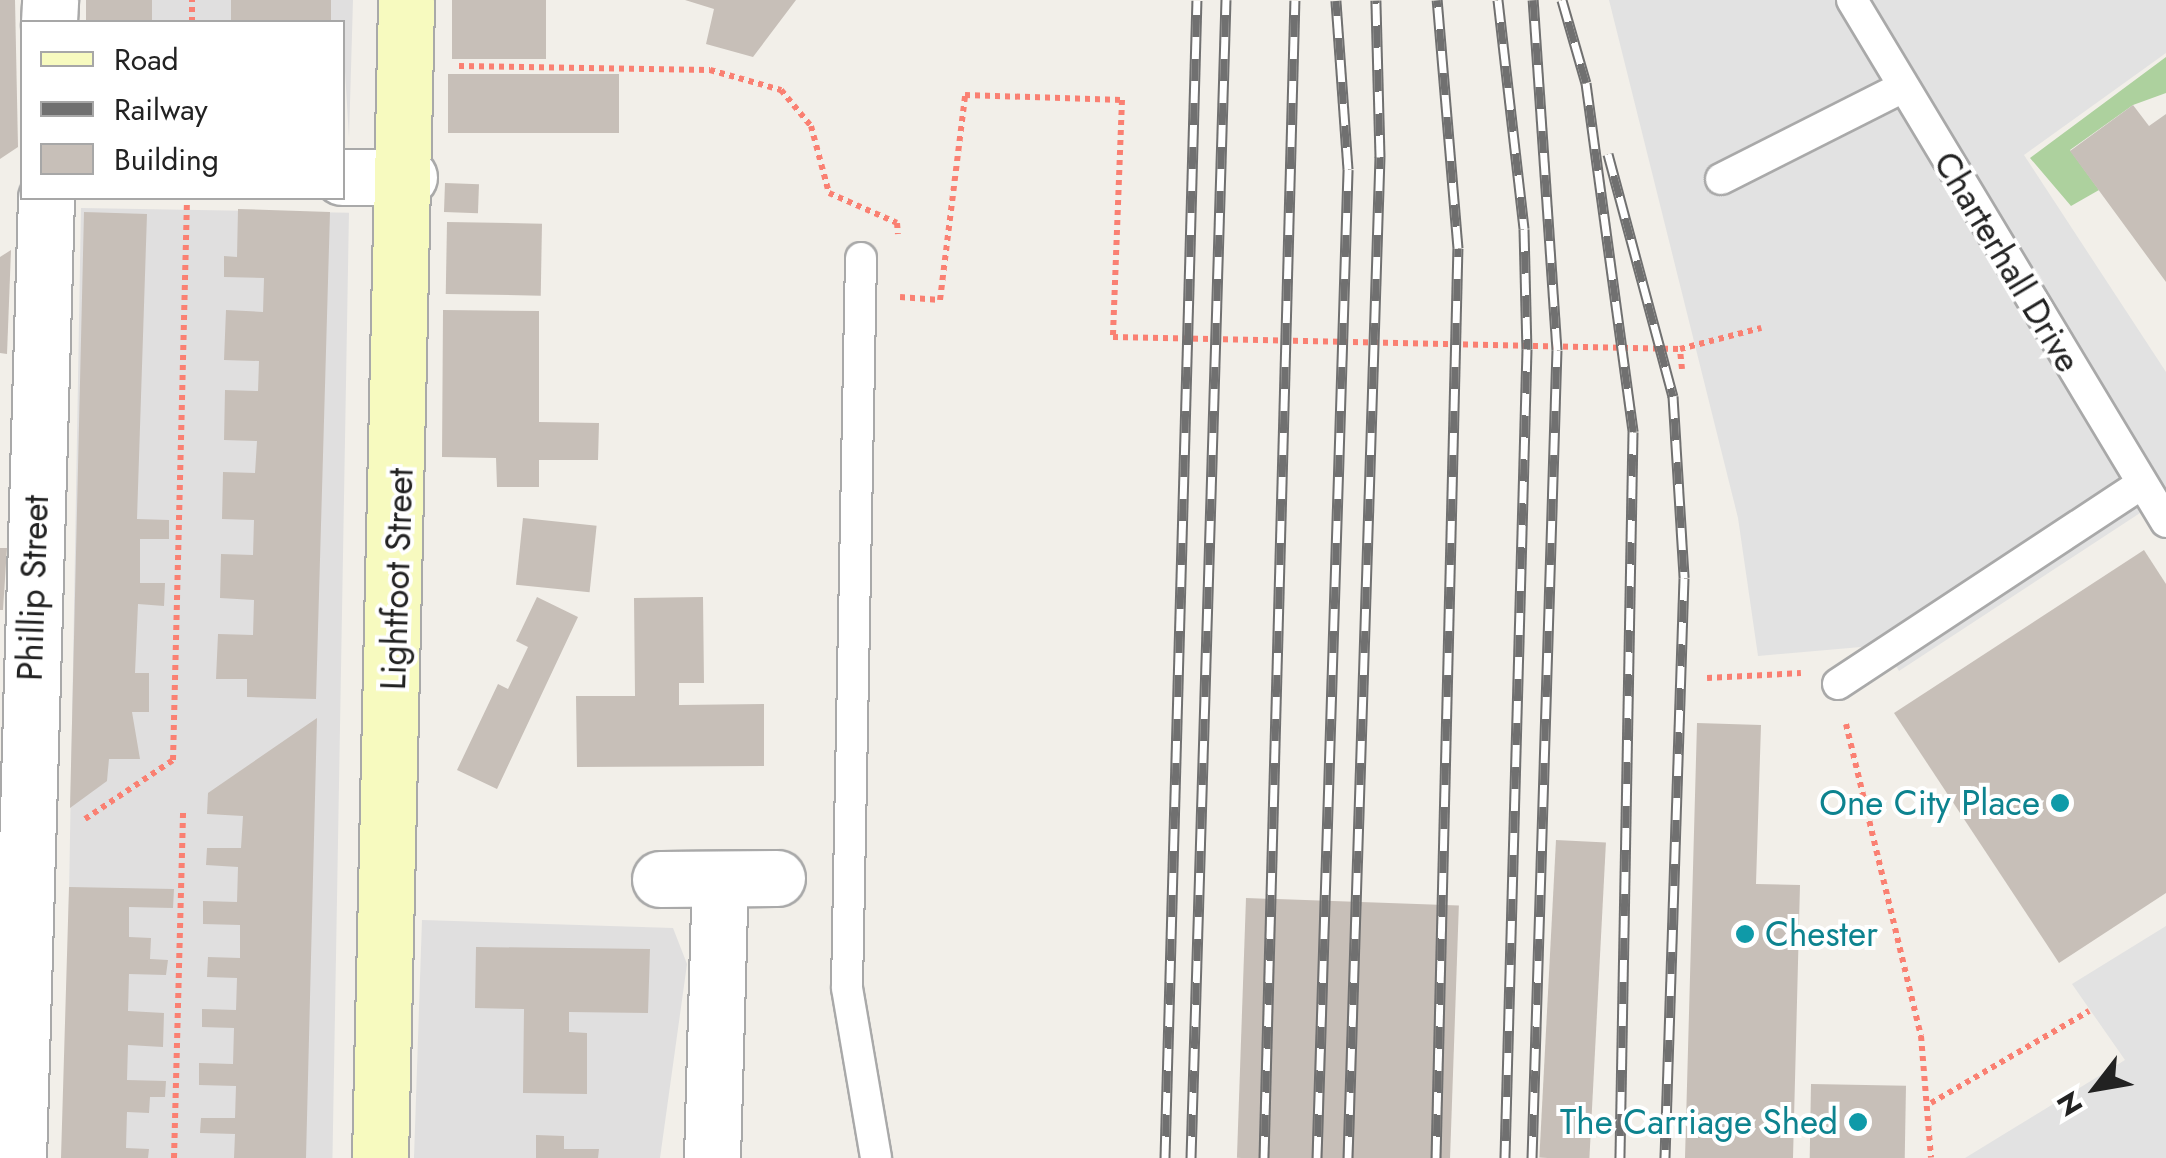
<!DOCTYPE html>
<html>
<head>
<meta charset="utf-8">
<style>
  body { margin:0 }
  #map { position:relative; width:2166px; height:1158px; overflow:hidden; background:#f2efe9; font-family:Jost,sans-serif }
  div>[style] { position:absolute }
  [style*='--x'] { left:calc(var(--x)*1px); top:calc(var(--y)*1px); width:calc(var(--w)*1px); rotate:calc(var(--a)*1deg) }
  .residential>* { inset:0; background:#e0dfdf; transform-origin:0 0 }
  .forest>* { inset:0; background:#add19e }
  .parking>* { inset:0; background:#e2e2e2 }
  .building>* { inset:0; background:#c7bfb8; transform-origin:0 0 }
  .path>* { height:6px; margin-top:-3px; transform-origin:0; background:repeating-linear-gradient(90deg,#fa8072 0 5px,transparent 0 10px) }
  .roads { filter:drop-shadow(2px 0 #a9a9a9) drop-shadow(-2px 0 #a9a9a9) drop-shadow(0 2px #a9a9a9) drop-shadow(0 -2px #a9a9a9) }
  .lane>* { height:30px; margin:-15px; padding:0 15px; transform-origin:15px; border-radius:15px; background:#fff }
  .street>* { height:55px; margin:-27.5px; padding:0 27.5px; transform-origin:27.5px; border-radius:27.5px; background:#fff }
  .secondary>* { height:55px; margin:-27.5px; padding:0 27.5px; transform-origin:27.5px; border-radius:27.5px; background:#f7fabf }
  .rail>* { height:11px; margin-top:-5.5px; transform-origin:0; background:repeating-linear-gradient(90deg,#fff 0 22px,#707070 0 44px); box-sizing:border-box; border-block:2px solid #707070 }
  .dots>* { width:28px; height:28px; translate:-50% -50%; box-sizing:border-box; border:5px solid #fff; border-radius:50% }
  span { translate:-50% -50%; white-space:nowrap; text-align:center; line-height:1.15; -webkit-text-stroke:8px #fff; paint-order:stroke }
  .street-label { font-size:35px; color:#222 }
  .culture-label { font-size:35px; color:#0d838f }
  .right { translate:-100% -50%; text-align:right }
  .left { translate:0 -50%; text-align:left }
  .legend { position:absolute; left:20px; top:20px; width:325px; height:180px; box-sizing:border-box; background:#fff; border:2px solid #a7a7a7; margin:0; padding:12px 18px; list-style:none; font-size:30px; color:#222 }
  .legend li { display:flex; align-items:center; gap:20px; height:50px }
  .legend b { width:50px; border:2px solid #a7a7a7 }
  .north { position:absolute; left:2046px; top:1038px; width:100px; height:100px; -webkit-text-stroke:8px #fff; paint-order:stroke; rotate:239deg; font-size:28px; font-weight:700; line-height:40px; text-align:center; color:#222 }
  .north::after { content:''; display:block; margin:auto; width:35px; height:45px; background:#222; clip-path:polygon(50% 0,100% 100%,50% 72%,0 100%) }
</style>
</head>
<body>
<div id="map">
  <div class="residential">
    <div style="clip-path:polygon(89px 0,353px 0,349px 138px,342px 22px,89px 22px)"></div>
    <div style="left:81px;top:208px;width:268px;height:950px;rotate:1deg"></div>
    <div style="clip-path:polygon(422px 920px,673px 928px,687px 964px,660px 1158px,414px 1158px)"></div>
  </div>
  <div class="forest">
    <div style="clip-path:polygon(2166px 57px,2166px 93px,2133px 105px,2070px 150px,2099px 190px,2071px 206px,2030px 158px)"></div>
  </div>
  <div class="parking">
    <div style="clip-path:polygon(1609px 0,2166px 0,2166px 53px,2024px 155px,2166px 372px,2166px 496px,1899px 671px,1884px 645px,1758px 656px,1738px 518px)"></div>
    <div style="clip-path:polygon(2166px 926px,2166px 1158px,1965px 1158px,2125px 1060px,2072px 984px)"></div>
  </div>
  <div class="building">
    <div style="clip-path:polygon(0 0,15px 0,18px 147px,0 159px)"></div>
    <div style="left:86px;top:0;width:66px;height:22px"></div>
    <div style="left:231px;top:0;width:100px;height:22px"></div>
    <div style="left:452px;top:0;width:94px;height:59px"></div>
    <div style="clip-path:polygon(685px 0,796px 0,753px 57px,706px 44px,714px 9px)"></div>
    <div style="left:448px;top:74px;width:171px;height:59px"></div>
    <div style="clip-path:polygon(2133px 105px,2149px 126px,2166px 114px,2166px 282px,2070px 151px)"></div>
    <div style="left:445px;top:183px;width:34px;height:29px;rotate:2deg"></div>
    <div style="clip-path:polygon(238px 209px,330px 212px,316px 699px,247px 697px,247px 679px,216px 679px,218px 634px,253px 635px,254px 600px,220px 598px,221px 554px,253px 555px,254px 520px,222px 519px,223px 472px,255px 473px,257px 441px,224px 440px,225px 390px,258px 391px,259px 361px,224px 360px,226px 310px,263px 312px,264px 278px,224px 277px,224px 256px,237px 257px)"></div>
    <div style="clip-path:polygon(84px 212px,147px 214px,137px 519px,169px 520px,169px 539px,140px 539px,140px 583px,165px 583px,164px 606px,138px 604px,135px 673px,149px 673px,149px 712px,132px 712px,140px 759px,109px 759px,107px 781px,70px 808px)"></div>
    <div style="left:447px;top:222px;width:95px;height:72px;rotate:1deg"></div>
    <div style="clip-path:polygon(11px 250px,7px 354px,0 353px,0 257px)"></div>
    <div style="clip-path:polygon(443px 310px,539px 311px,539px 422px,599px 423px,598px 460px,539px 460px,539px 487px,497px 487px,496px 458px,442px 457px)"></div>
    <div style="left:523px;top:518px;width:74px;height:67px;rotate:6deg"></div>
    <div style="clip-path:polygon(0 548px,7px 548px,3px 610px,0 610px)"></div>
    <div style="clip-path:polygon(2144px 550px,2166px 584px,2166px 893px,2059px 963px,1894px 713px)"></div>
    <div style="clip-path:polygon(537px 597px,578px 617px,497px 789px,457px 770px,498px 684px,508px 689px,528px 647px,516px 641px)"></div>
    <div style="clip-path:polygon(703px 597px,704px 683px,679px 683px,679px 705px,764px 704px,764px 766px,577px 767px,576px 696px,635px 696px,634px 598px)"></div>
    <div style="clip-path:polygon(317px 718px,306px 1158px,234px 1158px,235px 1134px,200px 1133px,201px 1118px,235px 1118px,236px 1086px,199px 1085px,199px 1063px,233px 1064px,234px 1028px,202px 1027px,202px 1009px,236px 1010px,237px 978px,207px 977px,208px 957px,240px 958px,240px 925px,203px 924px,203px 901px,237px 902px,238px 867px,206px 865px,207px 848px,241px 848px,243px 816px,207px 814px,208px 793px)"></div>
    <div style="clip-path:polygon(1697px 723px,1761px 725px,1756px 884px,1800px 885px,1793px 1158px,1685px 1158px)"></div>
    <div style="left:1556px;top:840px;width:50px;height:318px;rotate:3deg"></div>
    <div style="clip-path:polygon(69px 887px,174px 889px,173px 908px,129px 907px,129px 937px,151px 938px,150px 959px,168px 960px,166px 975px,129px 974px,128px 1011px,164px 1013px,163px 1047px,128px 1045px,127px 1080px,166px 1081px,165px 1097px,150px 1097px,149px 1113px,127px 1112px,126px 1148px,149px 1149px,148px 1158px,61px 1158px)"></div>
    <div style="left:1246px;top:898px;width:213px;height:260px;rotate:2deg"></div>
    <div style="clip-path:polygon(476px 947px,650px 949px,648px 1013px,569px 1012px,569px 1032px,587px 1033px,587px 1094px,523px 1093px,524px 1009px,475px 1008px)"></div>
    <div style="left:1811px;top:1084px;width:95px;height:74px;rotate:1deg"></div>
    <div style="clip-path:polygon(536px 1135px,564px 1136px,564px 1149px,599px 1149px,598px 1158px,536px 1158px)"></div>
  </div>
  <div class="path">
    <div style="--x:192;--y:22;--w:22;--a:-90"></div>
    <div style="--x:459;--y:66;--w:251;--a:0.9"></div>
    <div style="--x:710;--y:70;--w:74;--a:15.7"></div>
    <div style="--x:781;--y:90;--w:47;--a:50.2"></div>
    <div style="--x:811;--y:126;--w:69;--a:75"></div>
    <div style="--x:829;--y:193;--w:74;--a:23.8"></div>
    <div style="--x:897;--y:223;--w:11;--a:85"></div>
    <div style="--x:900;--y:297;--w:40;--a:4.3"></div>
    <div style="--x:940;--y:300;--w:207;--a:-83"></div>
    <div style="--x:965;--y:95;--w:157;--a:1.8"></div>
    <div style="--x:1122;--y:100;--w:237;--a:92.2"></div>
    <div style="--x:1113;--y:337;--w:567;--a:1.21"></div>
    <div style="--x:1682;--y:369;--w:20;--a:-96"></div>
    <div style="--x:1680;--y:349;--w:84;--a:-14.5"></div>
    <div style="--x:1707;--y:678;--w:94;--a:-3"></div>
    <div style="--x:1846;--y:724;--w:321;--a:76.5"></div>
    <div style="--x:1921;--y:1036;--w:122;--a:85.3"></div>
    <div style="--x:85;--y:819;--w:106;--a:-33.8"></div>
    <div style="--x:173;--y:760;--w:562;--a:-88.57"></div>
    <div style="--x:1931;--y:1103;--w:183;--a:-30.2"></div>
    <div style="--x:174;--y:1158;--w:347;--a:-88.5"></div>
  </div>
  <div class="roads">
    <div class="lane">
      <div style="--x:1852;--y:0;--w:609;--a:58.97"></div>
      <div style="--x:1721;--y:179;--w:204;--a:-26.8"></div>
      <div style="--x:861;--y:258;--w:730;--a:91.1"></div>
      <div style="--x:847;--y:988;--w:172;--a:80.3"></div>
      <div style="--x:1838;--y:684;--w:363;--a:-33.4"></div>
    </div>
    <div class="street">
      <div style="--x:49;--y:22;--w:22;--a:-87"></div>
      <div style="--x:342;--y:177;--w:67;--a:0"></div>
      <div style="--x:660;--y:879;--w:117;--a:-0.5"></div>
      <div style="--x:18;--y:1158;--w:960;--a:-88.33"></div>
      <div style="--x:712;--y:1158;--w:279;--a:-88.4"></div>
    </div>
    <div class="secondary">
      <div style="--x:380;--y:1158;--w:1158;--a:-88.71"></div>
    </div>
  </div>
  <div class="rail">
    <div style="--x:1498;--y:0;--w:230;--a:83.5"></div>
    <div style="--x:1524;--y:229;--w:120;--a:88.6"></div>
    <div style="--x:1527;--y:349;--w:809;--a:91.56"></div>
    <div style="--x:1562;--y:0;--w:86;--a:73.9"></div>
    <div style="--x:1586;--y:83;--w:352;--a:82.3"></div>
    <div style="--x:1633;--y:432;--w:726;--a:91.03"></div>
    <div style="--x:1608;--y:154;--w:251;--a:75"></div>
    <div style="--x:1673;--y:396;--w:182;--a:86.5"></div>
    <div style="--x:1684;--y:578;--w:580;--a:91.88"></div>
    <div style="--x:1165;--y:1158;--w:1158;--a:-88.42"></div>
    <div style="--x:1191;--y:1158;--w:1159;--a:-88.27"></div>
    <div style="--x:1264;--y:1158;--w:1158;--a:-88.47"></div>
    <div style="--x:1317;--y:1158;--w:989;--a:-88.2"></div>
    <div style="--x:1348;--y:169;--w:169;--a:-94.1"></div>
    <div style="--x:1348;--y:1158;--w:1002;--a:-88.17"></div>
    <div style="--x:1380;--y:157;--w:157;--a:-91.5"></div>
    <div style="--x:1436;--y:1158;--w:910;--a:-88.62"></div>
    <div style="--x:1458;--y:248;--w:249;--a:-94.8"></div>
    <div style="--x:1532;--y:1158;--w:808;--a:-88.23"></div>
    <div style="--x:1557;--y:350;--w:351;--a:-93.9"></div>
  </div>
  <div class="dots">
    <div style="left:2060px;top:803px;background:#0f9aa8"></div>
    <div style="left:1745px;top:934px;background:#0f9aa8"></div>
    <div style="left:1858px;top:1122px;background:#0f9aa8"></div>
  </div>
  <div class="street-label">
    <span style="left:2007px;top:262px;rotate:59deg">Charterhall Drive</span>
    <span style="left:397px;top:579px;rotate:-88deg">Lightfoot Street</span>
    <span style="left:33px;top:588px;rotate:-88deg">Phillip Street</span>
  </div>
  <div class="culture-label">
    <span class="right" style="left:2040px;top:803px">One City Place</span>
    <span class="left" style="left:1765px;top:934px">Chester</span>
    <span class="right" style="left:1838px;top:1122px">The Carriage Shed</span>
  </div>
  <ul class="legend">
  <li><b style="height:12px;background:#f7fabf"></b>Road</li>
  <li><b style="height:12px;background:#707070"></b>Railway</li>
  <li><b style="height:28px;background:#c7bfb8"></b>Building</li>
  </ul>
  <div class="north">N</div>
</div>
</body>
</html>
